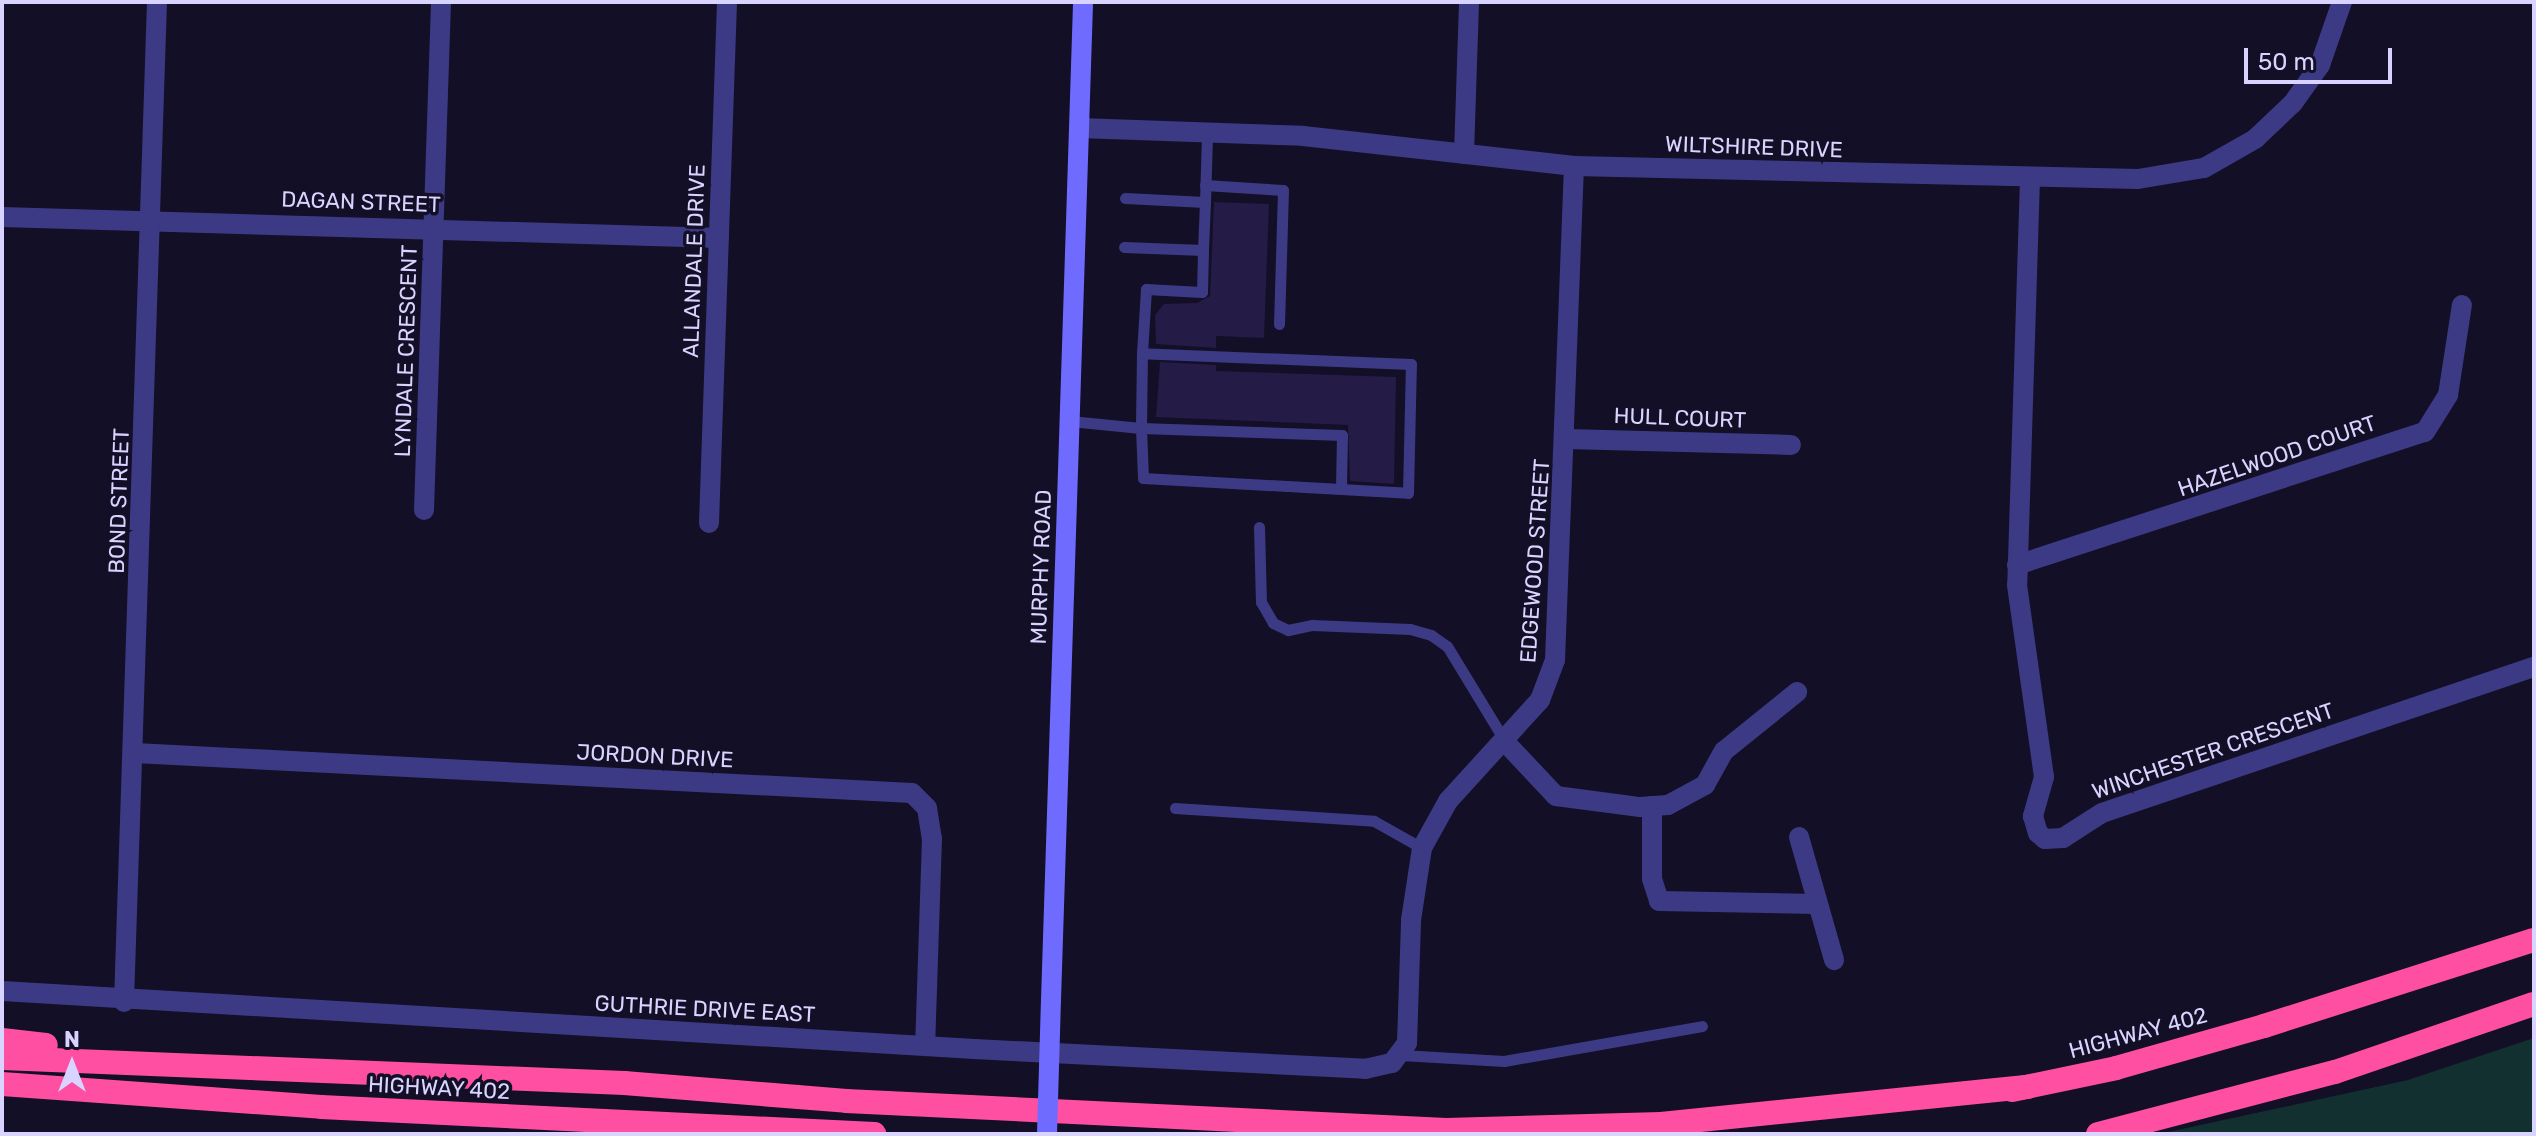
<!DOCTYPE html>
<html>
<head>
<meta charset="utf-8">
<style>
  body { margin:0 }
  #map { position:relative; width:2536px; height:1136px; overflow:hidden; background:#130f26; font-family:Rubik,sans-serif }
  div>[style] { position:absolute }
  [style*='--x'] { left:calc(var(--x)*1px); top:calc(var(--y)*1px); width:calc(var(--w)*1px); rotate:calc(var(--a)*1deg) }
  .green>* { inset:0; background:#12302f }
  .building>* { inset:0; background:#241b47 }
  .lane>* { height:11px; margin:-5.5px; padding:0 5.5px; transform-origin:5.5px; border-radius:5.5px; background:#3d3a85 }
  .street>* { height:20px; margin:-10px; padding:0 10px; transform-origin:10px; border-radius:10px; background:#3d3a85 }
  .secondary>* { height:20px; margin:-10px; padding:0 10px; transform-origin:10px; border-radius:10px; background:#6f6bff }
  .highway>* { height:24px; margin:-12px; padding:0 12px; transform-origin:12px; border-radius:12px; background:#ff4fa3 }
  .secondary-bridge>* { height:20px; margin:-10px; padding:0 10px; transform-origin:10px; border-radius:10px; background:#6f6bff }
  span { translate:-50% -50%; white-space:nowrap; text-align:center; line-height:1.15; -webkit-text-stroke:7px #130f26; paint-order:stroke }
  .street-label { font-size:22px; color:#d9d4ff }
  .frame { position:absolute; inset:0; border:4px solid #d9d4ff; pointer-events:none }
  .north { position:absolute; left:32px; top:1024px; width:80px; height:80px; -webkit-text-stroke:6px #130f26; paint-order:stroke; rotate:0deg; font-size:22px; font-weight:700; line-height:32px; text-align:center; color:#d9d4ff }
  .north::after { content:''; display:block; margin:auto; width:28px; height:36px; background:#d9d4ff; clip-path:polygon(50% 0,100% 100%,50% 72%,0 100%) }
  .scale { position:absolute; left:2244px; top:48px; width:148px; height:36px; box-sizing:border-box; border:4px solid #d9d4ff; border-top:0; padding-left:10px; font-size:24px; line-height:28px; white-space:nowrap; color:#d9d4ff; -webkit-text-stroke:6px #130f26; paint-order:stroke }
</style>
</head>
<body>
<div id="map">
  <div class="green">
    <div style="clip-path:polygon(2534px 1038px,2534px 1134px,2159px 1134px,2408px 1080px)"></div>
  </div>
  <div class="building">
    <div style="clip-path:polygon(1214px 202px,1269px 204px,1264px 338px,1216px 336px,1216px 348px,1156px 344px,1155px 315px,1164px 304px,1197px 303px,1210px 296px)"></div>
    <div style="clip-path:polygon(1160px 362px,1216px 365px,1216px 371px,1396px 377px,1394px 484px,1350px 481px,1348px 425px,1156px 417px)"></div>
  </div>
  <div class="lane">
    <div style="--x:1205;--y:185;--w:78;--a:3.7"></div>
    <div style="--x:1283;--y:190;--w:134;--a:91.7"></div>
    <div style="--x:1125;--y:198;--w:80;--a:2.9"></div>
    <div style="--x:1205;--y:202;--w:48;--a:92.4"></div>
    <div style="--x:1205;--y:202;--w:69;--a:-88.3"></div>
    <div style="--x:1142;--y:353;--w:75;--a:90.8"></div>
    <div style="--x:1141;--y:428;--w:201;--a:2"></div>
    <div style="--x:1342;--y:435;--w:54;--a:91.1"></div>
    <div style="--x:1070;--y:421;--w:71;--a:5.6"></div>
    <div style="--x:1141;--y:428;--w:50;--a:87.7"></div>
    <div style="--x:1143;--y:478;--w:265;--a:3.2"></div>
    <div style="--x:1408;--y:493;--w:129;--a:-88.7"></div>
    <div style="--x:1411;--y:364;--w:269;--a:-177.7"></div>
    <div style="--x:1142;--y:353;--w:64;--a:-86.4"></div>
    <div style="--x:1146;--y:289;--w:56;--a:3.1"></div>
    <div style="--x:1202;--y:292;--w:42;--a:-88.6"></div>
    <div style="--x:1203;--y:250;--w:79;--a:-177.8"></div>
    <div style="--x:1259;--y:527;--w:75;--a:88.5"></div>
    <div style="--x:1261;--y:602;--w:24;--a:60"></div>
    <div style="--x:1273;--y:623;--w:17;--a:25"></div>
    <div style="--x:1288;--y:630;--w:25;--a:-12"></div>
    <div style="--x:1312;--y:625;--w:98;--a:2.3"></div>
    <div style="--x:1410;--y:629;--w:22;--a:16"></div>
    <div style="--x:1431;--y:635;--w:19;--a:35"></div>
    <div style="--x:1447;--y:646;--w:114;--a:58.7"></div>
    <div style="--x:1175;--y:808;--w:199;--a:3.7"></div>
    <div style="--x:1374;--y:821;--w:55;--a:29.4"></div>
    <div style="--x:1401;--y:1055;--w:103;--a:3.3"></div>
    <div style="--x:1504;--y:1061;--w:201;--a:-10"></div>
  </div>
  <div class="street">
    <div style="--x:1079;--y:128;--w:224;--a:2"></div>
    <div style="--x:1303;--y:136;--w:273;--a:6.3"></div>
    <div style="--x:1574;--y:166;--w:564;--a:1.32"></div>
    <div style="--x:2138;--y:179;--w:67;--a:-9.5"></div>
    <div style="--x:2204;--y:168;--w:59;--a:-29.6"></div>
    <div style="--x:2255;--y:139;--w:52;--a:-43.5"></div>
    <div style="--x:2293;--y:103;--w:47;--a:-54.6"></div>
    <div style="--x:2320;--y:65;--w:67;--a:-70.8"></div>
    <div style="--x:1464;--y:154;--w:152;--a:-88.1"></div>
    <div style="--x:2030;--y:179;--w:406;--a:91.8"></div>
    <div style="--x:2017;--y:585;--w:194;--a:82"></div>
    <div style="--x:2044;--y:777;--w:41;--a:105.8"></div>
    <div style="--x:2033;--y:816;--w:18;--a:74"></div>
    <div style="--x:2038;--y:833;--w:9;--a:41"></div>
    <div style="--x:2045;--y:839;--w:18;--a:-3"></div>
    <div style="--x:2063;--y:838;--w:46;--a:-32.7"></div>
    <div style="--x:2102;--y:813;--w:456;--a:-18.7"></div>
    <div style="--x:2;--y:217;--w:717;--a:1.68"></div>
    <div style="--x:1566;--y:439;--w:225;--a:1.5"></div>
    <div style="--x:424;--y:510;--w:508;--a:-88.08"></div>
    <div style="--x:709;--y:523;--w:521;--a:-88.02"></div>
    <div style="--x:2017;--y:565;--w:429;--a:-18.1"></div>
    <div style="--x:2425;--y:432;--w:44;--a:-58.1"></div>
    <div style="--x:2448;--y:395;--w:91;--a:-81.2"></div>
    <div style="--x:1506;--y:743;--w:73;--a:46.7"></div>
    <div style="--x:1556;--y:796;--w:85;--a:7.5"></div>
    <div style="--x:1640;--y:807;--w:28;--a:-4"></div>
    <div style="--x:1668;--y:805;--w:42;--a:-28.4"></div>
    <div style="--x:1705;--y:785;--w:39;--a:-61"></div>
    <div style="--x:1724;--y:751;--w:94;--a:-38.9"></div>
    <div style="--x:135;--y:753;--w:778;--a:2.95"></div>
    <div style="--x:912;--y:793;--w:21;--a:45"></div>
    <div style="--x:927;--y:808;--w:30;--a:81"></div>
    <div style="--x:932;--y:838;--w:208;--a:91.9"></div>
    <div style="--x:1652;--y:806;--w:73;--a:90"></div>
    <div style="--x:1652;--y:879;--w:23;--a:72"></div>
    <div style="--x:1659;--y:901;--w:158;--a:1.1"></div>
    <div style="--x:1799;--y:837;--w:128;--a:74.1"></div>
    <div style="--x:2;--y:991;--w:974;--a:3.41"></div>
    <div style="--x:974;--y:1049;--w:392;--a:2.9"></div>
    <div style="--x:1365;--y:1069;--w:28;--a:-13"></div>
    <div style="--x:1392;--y:1063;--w:25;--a:-53"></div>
    <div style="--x:1407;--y:1043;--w:123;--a:-88.1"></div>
    <div style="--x:1411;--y:920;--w:73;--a:-81.3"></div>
    <div style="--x:1422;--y:848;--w:54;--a:-61"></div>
    <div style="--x:1448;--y:801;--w:137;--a:-47.7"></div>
    <div style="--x:1540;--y:700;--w:43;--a:-69.4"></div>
    <div style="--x:1555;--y:660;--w:494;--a:-87.8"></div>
    <div style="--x:124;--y:1002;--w:1001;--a:-88.11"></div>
  </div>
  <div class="secondary">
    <div style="--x:1051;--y:1000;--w:999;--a:-88.16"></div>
  </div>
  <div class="highway">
    <div style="--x:2;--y:1040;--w:44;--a:6.5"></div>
    <div style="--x:2;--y:1058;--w:623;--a:2.3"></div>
    <div style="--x:624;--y:1083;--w:223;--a:4.6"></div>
    <div style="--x:846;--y:1101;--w:601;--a:2.77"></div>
    <div style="--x:1446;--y:1130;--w:215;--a:-1.6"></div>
    <div style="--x:1661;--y:1124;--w:369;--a:-5.8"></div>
    <div style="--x:2;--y:1084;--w:320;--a:4.1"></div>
    <div style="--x:321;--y:1107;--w:554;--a:2.8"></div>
    <div style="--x:2012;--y:1090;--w:106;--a:-11.9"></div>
    <div style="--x:2116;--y:1068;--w:154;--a:-15.8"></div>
    <div style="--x:2264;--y:1026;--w:283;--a:-17.7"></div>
    <div style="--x:2098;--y:1134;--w:245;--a:-14.7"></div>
    <div style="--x:2335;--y:1072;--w:210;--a:-18.9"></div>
  </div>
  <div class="secondary-bridge">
    <div style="--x:1047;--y:1134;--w:134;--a:-88.3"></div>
  </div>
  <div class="street-label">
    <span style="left:1754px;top:147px;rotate:2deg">WILTSHIRE DRIVE</span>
    <span style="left:361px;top:202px;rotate:2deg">DAGAN STREET</span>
    <span style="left:694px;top:261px;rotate:-88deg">ALLANDALE DRIVE</span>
    <span style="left:406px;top:351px;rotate:-88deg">LYNDALE CRESCENT</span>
    <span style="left:1680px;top:418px;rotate:2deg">HULL COURT</span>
    <span style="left:2277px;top:456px;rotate:-19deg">HAZELWOOD COURT</span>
    <span style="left:119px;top:501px;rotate:-88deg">BOND STREET</span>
    <span style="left:1535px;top:561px;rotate:-86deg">EDGEWOOD STREET</span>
    <span style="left:1041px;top:567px;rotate:-88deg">MURPHY ROAD</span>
    <span style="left:2213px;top:751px;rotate:-19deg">WINCHESTER CRESCENT</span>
    <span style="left:655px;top:756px;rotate:3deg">JORDON DRIVE</span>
    <span style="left:705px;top:1009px;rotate:3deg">GUTHRIE DRIVE EAST</span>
    <span style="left:2138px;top:1033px;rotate:-15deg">HIGHWAY 402</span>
    <span style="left:439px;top:1088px;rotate:3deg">HIGHWAY 402</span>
  </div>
  <div class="frame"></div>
  <div class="north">N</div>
  <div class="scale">50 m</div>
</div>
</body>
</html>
